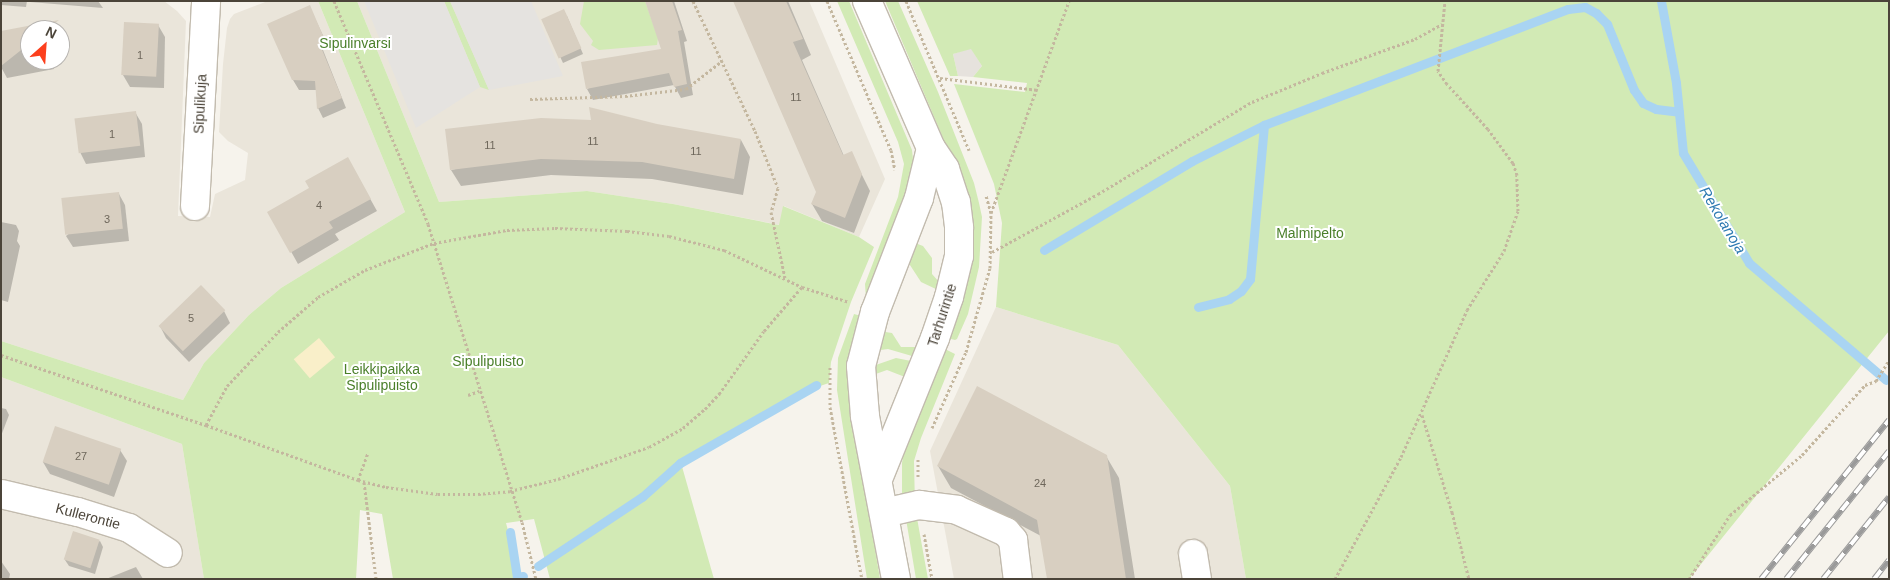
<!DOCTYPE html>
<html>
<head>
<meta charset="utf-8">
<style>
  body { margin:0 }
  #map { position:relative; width:1890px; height:580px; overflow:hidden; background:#f6f3ec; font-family:Arial,sans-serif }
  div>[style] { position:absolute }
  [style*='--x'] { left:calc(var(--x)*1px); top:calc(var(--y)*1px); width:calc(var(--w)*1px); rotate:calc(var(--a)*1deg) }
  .residential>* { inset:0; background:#eae5da }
  .industrial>* { inset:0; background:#e6e2dd }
  .green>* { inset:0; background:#d2eab5 }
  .sand>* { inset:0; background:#f9efc9; transform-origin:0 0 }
  .parking>* { inset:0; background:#e5e3e0 }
  .shadow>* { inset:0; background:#0003 }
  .stream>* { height:9px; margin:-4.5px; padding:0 4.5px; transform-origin:4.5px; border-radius:4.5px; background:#a9d4f2 }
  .building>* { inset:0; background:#d8cfc1; transform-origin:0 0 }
  .path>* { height:3px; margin-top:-1.5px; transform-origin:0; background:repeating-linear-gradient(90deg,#c4b79f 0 2.5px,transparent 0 5px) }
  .roads { filter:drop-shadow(1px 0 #c2bbae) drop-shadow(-1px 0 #c2bbae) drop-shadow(0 1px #c2bbae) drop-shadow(0 -1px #c2bbae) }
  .minor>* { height:28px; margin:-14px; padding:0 14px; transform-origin:14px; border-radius:14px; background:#fff }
  .rail>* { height:5.5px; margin-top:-2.75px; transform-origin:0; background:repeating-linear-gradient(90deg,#fff 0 11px,#9a9a9a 0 22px); box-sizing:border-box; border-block:1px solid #9a9a9a }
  span { translate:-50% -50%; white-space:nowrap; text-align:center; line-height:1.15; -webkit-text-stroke:4px #fff; paint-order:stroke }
  .number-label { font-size:11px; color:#6e675b }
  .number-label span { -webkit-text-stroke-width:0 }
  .park-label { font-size:14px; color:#4a7f2a }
  .street-label { font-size:14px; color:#4b4439 }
  .water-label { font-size:15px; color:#2e7ab2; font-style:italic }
  .frame { position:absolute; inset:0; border:2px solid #4b4439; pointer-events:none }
  .north { position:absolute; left:20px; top:20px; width:50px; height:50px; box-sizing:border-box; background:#fff; border:1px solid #b7b4b0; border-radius:50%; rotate:26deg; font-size:14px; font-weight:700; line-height:20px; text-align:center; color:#4b4439 }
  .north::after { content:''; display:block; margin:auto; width:18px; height:22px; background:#fc3f1d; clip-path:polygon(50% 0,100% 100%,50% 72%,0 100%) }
</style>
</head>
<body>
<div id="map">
  <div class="residential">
    <div style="clip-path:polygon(evenodd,1px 1px,164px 1px,177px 11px,186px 21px,178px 216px,210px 217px,215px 194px,245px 180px,248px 153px,228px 141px,219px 132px,223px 64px,227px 28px,230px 19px,234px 14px,268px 1px,318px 1px,405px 212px,281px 288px,249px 315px,204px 363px,183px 400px,1px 341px,1px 1px,30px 30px,60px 30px,60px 60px,30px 60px,30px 30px)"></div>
    <div style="clip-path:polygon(357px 1px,809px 1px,885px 179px,859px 237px,784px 206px,780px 225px,673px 204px,587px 191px,439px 202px)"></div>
    <div style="clip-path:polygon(996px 307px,1118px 345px,1230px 486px,1246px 579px,954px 579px,930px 451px)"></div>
    <div style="clip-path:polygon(1px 377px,182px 444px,204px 579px,1px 579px)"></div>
  </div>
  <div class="industrial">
    <div style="clip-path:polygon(971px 48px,982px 66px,973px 77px,958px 76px,953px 54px)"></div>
  </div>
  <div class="green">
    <div style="clip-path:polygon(318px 1px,357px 1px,439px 202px,587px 191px,673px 204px,779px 225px,783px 206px,859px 237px,874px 247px,851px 302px,831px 362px,829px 383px,808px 390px,681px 463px,714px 579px,550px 579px,534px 519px,506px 523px,521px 579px,393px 579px,382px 514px,360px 510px,356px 579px,204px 579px,182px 444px,1px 377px,1px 341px,183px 400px,204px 363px,249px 315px,281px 288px,405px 212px)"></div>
    <div style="clip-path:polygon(444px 1px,450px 1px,489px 90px,480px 87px)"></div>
    <div style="clip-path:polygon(584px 1px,645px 1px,658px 38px,657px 45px,599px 50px,591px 45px,593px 41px,580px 24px)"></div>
    <div style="clip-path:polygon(837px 1px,849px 1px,912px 150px,914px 168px,914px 178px,866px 299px,865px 284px,898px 197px,904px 164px,898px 142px)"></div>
    <div style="clip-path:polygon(885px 1px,898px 1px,938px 92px,974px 183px,979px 203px,982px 217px,979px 267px,968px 314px,957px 339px,955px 340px,947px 338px,959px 176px)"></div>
    <div style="clip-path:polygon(917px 1px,1889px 1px,1889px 331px,1689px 579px,1246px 579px,1230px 486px,1118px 345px,996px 307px,1002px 223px,994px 184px,954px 84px,1025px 92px,1027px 83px,973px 77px,982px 66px,971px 49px,953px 54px,958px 76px,950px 76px)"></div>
    <div style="clip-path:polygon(915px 243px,923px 246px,932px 258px,932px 274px,940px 283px,938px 290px,921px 282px,908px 262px)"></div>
    <div style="clip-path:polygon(854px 314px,861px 316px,849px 355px,850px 397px,880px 579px,867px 579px,837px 390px,838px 358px)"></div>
    <div style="clip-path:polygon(879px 331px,892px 333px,901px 347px,917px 347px,912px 356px,888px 349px,873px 351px)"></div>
    <div style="clip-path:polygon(945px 349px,955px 354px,921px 438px,914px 461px,915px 507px,928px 579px,916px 579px,902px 495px,902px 463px,905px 446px)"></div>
    <div style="clip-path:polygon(896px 358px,911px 361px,905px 377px,887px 370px,870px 376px,870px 367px)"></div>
  </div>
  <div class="sand">
    <div style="left:319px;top:338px;width:25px;height:33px;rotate:50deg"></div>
  </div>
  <div class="parking">
    <div style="clip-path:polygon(364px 1px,444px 1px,480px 87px,416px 128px)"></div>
    <div style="clip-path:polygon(450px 1px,531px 1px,563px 76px,489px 90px)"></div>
  </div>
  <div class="shadow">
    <div style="clip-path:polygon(1px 1px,27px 1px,26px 7px,1px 5px)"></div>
    <div style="clip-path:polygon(29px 1px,98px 1px,103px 8px,30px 2px)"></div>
    <div style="clip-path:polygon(646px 1px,674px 1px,687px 41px,684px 42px,693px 95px,681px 98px,674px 85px,593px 100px,587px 89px,663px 50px)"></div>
    <div style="clip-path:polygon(734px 1px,788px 1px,811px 55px,802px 60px,844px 156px,851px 153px,870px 191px,854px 233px,822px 221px,812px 204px,817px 192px)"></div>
    <div style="clip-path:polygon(309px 6px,329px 48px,323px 50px,346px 108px,323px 118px,318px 108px,317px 90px,299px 90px,293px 80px)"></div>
    <div style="clip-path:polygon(567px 16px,583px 54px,563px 63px,543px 20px)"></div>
    <div style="clip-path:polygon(41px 24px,44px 30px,30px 30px,30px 60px,52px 60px,54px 69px,7px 78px,1px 67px,1px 32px)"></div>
    <div style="clip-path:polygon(158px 25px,165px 37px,164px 88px,130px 87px,123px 75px)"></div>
    <div style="clip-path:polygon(135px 112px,142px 124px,145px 157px,86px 164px,80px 152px)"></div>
    <div style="clip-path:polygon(657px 125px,741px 140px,750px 157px,743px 195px,652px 179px,551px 175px,461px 186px,451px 170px)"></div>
    <div style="clip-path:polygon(348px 159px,377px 211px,335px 234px,339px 240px,298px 264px,269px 212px,311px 189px)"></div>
    <div style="clip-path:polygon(119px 194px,125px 205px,129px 241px,73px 247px,66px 236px)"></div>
    <div style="clip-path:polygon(1px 222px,16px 225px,19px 231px,17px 241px,20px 246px,8px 302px,1px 300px)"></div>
    <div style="clip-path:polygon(224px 311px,230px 323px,189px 362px,166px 338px,160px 326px)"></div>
    <div style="clip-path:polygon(1px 408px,6px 409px,9px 415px,1px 436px)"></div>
    <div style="clip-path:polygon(120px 450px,127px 461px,114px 497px,50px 474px,43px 462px)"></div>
    <div style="clip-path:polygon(1106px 456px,1119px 478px,1135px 579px,1048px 579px,1041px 536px,951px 488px,938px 466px)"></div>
    <div style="clip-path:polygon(100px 541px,103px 547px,95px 574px,69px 566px,65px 560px)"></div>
    <div style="clip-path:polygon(1px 561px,10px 574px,9px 579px,1px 579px)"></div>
    <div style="clip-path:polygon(136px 567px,143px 579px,106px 579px)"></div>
  </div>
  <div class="stream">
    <div style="--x:1661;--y:1;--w:83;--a:79.6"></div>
    <div style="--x:1676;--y:83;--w:70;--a:84.3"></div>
    <div style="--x:1683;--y:153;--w:128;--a:59"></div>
    <div style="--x:1749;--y:263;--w:180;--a:40.5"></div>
    <div style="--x:1044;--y:250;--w:173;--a:-31"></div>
    <div style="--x:1192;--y:161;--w:80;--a:-26.6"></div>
    <div style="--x:1264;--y:125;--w:325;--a:-20.9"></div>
    <div style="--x:1568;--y:9;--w:17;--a:-7"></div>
    <div style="--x:1585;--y:7;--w:13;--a:29"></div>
    <div style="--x:1596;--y:13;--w:16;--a:45"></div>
    <div style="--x:1607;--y:24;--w:71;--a:67.8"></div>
    <div style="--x:1634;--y:90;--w:16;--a:55"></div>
    <div style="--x:1643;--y:103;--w:14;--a:25"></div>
    <div style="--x:1656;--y:109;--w:23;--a:7"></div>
    <div style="--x:1198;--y:307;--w:32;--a:-14"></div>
    <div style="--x:1229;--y:299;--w:14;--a:-34"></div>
    <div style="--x:1241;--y:291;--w:15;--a:-53"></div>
    <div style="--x:1250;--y:279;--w:155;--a:-84.8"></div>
    <div style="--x:510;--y:532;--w:46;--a:81.2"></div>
    <div style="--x:517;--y:577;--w:6;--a:-9"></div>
    <div style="--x:538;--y:566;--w:125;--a:-33.6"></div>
    <div style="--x:642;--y:497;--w:51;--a:-41.8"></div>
    <div style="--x:680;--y:463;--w:157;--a:-29.8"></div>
  </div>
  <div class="building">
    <div style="clip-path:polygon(645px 1px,672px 1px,682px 30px,678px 31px,687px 84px,674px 87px,669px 73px,586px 89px,581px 62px,661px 49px)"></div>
    <div style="clip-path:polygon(733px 1px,786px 1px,803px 39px,793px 42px,843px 155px,852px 151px,862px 174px,845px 218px,811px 204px,816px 192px)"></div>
    <div style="clip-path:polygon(310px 5px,324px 38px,318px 40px,342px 98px,317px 109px,315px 81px,292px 80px,267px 24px)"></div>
    <div style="left:564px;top:9px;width:43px;height:25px;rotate:66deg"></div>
    <div style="clip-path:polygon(59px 20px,46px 30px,30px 30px,30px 43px,1px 66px,1px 31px)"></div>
    <div style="left:124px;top:22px;width:35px;height:53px;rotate:3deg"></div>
    <div style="clip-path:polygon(589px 107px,657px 124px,741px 139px,734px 179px,642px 162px,541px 159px,450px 170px,445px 129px,541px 118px,591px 120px)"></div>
    <div style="left:136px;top:111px;width:35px;height:62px;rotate:83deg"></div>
    <div style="clip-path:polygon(348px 157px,371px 199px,329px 222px,333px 228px,290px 253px,267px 212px,309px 188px,305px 181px)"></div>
    <div style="left:119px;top:192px;width:37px;height:58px;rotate:84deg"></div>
    <div style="left:201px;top:285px;width:35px;height:59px;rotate:46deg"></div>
    <div style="clip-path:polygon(977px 386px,1107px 455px,1126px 579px,1047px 579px,1037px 520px,937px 466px)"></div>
    <div style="left:55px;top:426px;width:70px;height:38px;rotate:19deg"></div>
    <div style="left:73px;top:531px;width:28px;height:30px;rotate:18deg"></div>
  </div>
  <div class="path">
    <div style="--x:334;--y:1;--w:242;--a:67.1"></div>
    <div style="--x:428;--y:224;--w:312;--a:72.5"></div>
    <div style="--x:522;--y:522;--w:59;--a:76.2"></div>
    <div style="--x:693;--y:1;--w:144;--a:64.5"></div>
    <div style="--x:755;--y:131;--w:61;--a:68"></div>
    <div style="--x:778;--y:188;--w:25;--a:106"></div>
    <div style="--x:771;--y:212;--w:67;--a:78"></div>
    <div style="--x:827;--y:1;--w:162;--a:66.8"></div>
    <div style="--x:891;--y:150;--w:20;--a:79"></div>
    <div style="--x:906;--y:1;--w:162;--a:67.1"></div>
    <div style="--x:940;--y:78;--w:99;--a:7"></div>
    <div style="--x:530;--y:99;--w:95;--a:-1.8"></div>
    <div style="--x:625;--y:96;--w:61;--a:-6.5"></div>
    <div style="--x:686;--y:89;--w:46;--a:-37.9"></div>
    <div style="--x:991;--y:213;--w:226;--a:-69.8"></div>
    <div style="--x:992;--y:252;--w:121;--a:-28.7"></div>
    <div style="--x:1098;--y:194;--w:179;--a:-30.9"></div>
    <div style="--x:1252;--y:102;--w:76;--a:-22.5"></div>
    <div style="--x:1322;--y:73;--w:99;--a:-20.1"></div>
    <div style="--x:1415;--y:39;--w:31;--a:-29"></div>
    <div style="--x:1;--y:355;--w:217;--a:18.9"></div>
    <div style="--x:206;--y:425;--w:162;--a:19.9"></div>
    <div style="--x:358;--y:480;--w:29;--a:14"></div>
    <div style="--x:386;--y:487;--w:52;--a:7.7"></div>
    <div style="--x:438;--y:494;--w:40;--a:0"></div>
    <div style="--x:478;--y:494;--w:32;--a:-5"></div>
    <div style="--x:510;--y:491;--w:49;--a:-14"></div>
    <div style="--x:558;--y:479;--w:96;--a:-19.4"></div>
    <div style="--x:649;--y:447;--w:39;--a:-29"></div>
    <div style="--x:683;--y:428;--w:29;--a:-41"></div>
    <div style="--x:705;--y:409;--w:21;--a:-47"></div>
    <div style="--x:719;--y:394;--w:77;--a:-54.5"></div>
    <div style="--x:764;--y:331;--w:58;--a:-49.2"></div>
    <div style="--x:802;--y:287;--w:49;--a:17.7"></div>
    <div style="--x:830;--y:367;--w:40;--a:90"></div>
    <div style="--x:830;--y:407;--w:175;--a:79.5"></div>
    <div style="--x:468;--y:395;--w:12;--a:-20"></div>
    <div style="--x:1422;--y:415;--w:102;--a:72.8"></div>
    <div style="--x:1452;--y:512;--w:69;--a:75.8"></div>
    <div style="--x:206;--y:425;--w:44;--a:-61.7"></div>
    <div style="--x:227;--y:386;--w:74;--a:-46.6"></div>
    <div style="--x:278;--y:332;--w:53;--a:-41.2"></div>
    <div style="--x:318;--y:297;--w:54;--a:-29.9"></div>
    <div style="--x:365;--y:270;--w:74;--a:-21.4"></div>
    <div style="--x:434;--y:243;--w:74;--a:-10.1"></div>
    <div style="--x:507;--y:230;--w:48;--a:-2.4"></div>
    <div style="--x:555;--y:228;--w:72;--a:2.4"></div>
    <div style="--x:627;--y:231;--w:42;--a:6.8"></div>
    <div style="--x:669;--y:236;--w:57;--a:14.3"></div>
    <div style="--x:724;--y:250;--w:86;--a:25.4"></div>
    <div style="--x:932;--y:428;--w:83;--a:-65.9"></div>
    <div style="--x:966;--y:352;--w:87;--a:-74.1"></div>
    <div style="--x:990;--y:268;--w:55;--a:-89"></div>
    <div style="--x:991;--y:213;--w:18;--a:-106"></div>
    <div style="--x:918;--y:459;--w:19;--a:90"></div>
    <div style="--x:358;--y:480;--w:29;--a:-70"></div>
    <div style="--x:364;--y:482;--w:98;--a:82.9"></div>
    <div style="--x:924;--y:534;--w:46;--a:79.9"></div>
    <div style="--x:1335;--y:579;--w:139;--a:-61.6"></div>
    <div style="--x:1401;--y:457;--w:161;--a:-65.8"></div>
    <div style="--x:1467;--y:310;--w:70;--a:-57.9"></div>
    <div style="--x:1504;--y:251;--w:42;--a:-70.7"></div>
    <div style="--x:1518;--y:211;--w:36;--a:-92"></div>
    <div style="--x:1517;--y:175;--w:13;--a:-108"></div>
    <div style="--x:1513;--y:163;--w:42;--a:-126.3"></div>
    <div style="--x:1488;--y:129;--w:61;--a:-132.3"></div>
    <div style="--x:1447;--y:84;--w:16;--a:-125"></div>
    <div style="--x:1438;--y:71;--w:70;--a:-84.3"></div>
    <div style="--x:1689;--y:579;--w:76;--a:-57.4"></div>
    <div style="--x:1730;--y:515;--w:94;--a:-39.8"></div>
    <div style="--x:1802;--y:455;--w:94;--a:-48"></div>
    <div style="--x:1865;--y:385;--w:12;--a:-20"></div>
    <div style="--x:1876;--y:381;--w:25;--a:-58"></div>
  </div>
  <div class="roads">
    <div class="minor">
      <div style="--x:867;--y:1;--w:160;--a:66.5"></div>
      <div style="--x:931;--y:148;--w:25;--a:56"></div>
      <div style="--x:945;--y:169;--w:35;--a:72"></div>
      <div style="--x:956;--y:202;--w:26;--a:83"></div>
      <div style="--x:959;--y:228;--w:28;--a:90"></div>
      <div style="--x:959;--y:256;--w:42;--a:103.7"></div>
      <div style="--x:949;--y:297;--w:43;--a:108.9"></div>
      <div style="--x:935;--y:338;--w:152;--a:112"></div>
      <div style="--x:195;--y:206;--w:205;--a:-86.9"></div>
      <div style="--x:1;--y:494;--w:79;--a:13.2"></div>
      <div style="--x:78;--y:512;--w:53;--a:17.4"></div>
      <div style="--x:129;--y:528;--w:46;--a:32.7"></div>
      <div style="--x:884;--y:513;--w:36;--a:-13"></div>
      <div style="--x:919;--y:505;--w:38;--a:7"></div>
      <div style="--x:957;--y:510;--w:54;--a:24.2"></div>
      <div style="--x:1006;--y:532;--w:11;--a:49"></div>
      <div style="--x:1013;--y:540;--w:39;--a:83"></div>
      <div style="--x:1193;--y:554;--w:25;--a:81"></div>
      <div style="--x:896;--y:579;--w:166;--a:-100.8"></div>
      <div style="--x:865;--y:416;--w:50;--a:-94.6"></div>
      <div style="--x:861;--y:366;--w:56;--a:-75.5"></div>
      <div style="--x:875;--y:312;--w:122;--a:-68.9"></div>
      <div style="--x:919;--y:198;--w:51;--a:-76.5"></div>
    </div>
  </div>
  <div class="rail">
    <div style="--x:1761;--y:579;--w:204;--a:-51.2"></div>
    <div style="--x:1786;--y:579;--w:164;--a:-51.2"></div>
    <div style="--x:1823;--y:579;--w:105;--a:-51.2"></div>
    <div style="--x:1874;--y:579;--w:24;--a:-52"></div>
  </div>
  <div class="number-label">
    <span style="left:140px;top:55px">1</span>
    <span style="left:796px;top:97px">11</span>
    <span style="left:112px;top:134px">1</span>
    <span style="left:593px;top:141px">11</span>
    <span style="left:490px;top:145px">11</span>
    <span style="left:696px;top:151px">11</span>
    <span style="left:319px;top:205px">4</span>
    <span style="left:107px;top:219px">3</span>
    <span style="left:191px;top:318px">5</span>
    <span style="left:81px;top:456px">27</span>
    <span style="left:1040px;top:483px">24</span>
  </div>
  <div class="park-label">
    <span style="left:355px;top:43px">Sipulinvarsi</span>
    <span style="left:1310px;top:233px">Malmipelto</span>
    <span style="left:488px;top:361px">Sipulipuisto</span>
    <span style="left:382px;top:377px">Leikkipaikka<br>Sipulipuisto</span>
  </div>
  <div class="street-label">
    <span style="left:200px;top:104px;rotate:-87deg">Sipulikuja</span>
    <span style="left:942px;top:315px;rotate:-72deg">Tarhurintie</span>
    <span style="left:88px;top:516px;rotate:15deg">Kullerontie</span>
  </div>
  <div class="water-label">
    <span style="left:1723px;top:220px;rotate:59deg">Rekolanoja</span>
  </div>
  <div class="frame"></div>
  <div class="north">N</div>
</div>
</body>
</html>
